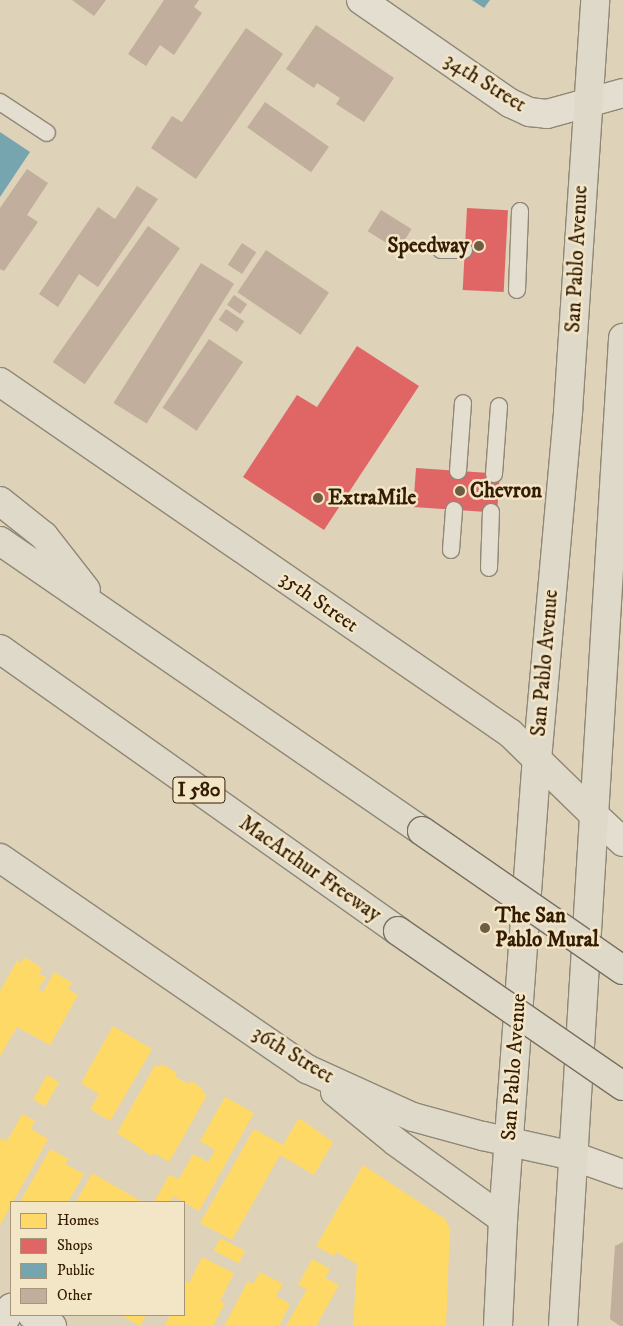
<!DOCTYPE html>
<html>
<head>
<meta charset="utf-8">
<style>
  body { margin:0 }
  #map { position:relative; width:623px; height:1326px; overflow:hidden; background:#ded2b8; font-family:"IM FELL DW Pica",serif }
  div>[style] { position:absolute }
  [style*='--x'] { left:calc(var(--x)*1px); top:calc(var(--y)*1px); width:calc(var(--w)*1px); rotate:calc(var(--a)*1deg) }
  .homes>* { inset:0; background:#ffd966; transform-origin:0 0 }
  .shops>* { inset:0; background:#e06666; transform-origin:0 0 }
  .public>* { inset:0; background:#76a5af }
  .building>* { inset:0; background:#c1ae9c; transform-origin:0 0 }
  .roads { filter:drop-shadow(1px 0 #908775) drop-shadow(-1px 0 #908775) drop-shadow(0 1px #908775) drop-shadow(0 -1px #908775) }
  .service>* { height:16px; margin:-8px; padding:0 8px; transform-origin:8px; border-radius:8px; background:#e4ded1 }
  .minor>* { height:28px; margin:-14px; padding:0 14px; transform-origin:14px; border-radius:14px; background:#e4ded1 }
  .secondary>* { height:28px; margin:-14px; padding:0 14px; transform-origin:14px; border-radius:14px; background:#e4ded1 }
  .primary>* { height:28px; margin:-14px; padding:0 14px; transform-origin:14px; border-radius:14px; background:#dfd9ca }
  .motorway>* { height:28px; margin:-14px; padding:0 14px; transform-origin:14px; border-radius:14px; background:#dfd9ca }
  .bridges { filter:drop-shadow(1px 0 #786e5e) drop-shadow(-1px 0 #786e5e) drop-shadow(0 1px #786e5e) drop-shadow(0 -1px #786e5e) }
  .motorway-bridge>* { height:28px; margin:-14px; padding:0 14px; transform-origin:14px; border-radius:14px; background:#dfd9ca }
  .dots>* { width:14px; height:14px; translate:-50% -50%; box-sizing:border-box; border:2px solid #f3e6c7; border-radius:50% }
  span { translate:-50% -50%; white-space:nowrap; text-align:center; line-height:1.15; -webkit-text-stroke:5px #f3e6c7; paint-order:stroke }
  .shield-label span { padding:1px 4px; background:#f3e6c7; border:1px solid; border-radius:4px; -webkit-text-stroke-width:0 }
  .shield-label { font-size:20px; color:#341c04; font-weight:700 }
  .street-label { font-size:21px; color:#341c04 }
  .poi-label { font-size:21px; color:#341c04; font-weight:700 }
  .right { translate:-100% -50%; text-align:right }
  .left { translate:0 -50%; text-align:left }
  .legend { position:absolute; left:10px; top:1201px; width:175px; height:115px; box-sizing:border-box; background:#f3e6c7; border:1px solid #a79579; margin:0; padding:6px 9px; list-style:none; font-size:15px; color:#341c04 }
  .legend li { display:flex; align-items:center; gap:10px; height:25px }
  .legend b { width:25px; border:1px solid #a79579 }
</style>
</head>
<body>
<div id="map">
  <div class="homes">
    <div style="clip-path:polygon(24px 957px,42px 968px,39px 974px,46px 977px,38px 989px,43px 992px,54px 972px,72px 983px,68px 989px,78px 995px,50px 1045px,17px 1027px,0 1056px,0 991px,17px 961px,21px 963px)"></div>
    <div style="clip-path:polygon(113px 1026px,152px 1049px,110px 1121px,90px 1109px,99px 1094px,81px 1083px)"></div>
    <div style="clip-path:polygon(162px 1064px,177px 1073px,175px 1077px,189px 1084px,191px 1081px,203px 1089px,202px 1092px,207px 1095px,169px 1162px,154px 1153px,152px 1156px,117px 1133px,155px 1065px,160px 1067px)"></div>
    <div style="left:47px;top:1075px;width:14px;height:28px;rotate:30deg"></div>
    <div style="clip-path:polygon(225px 1097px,254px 1113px,199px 1211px,173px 1196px,170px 1202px,154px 1202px,169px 1175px,179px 1179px,193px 1154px,208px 1162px,215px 1150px,200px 1141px)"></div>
    <div style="clip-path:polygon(22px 1114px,35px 1121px,31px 1129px,48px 1139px,0 1225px,0 1141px,2px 1138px,7px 1141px)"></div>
    <div style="clip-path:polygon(299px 1118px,333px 1142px,314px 1175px,280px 1155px,232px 1240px,200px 1223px,254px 1129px,283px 1145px)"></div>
    <div style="clip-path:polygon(50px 1149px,69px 1159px,65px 1164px,84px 1174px,68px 1202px,20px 1202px)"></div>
    <div style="clip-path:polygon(363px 1165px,445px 1219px,450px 1228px,446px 1326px,353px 1326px,357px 1264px,336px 1252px,334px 1256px,316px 1246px)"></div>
    <div style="clip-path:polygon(92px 1173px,141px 1201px,140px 1202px,76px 1202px)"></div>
    <div style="left:220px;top:1238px;width:28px;height:14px;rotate:27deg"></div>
    <div style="clip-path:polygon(202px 1257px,234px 1273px,220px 1301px,225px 1303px,213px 1326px,165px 1325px,170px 1315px,184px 1315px,184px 1281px,189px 1283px)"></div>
    <div style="clip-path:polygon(312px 1259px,330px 1269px,325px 1278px,339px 1285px,316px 1326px,286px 1326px,307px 1289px,298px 1285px)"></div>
    <div style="clip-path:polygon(260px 1272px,283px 1284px,276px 1296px,290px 1304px,279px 1326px,224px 1326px,248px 1281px,253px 1284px)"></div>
    <div style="clip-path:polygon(121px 1315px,146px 1315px,140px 1326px)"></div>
  </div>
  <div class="shops">
    <div style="left:467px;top:208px;width:41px;height:82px;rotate:3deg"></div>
    <div style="clip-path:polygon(357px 346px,419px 386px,324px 530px,243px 477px,297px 395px,317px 407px)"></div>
    <div style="left:416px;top:468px;width:84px;height:39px;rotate:4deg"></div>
  </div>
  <div class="public">
    <div style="clip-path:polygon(472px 0,490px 0,484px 8px)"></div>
    <div style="clip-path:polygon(0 132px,30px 152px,0 197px)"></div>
  </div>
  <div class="building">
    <div style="clip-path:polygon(72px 0,106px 0,94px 16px)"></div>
    <div style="clip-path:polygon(164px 0,199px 0,194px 7px,202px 13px,174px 55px,160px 45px,146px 66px,128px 54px)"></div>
    <div style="clip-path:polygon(316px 25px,394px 78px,364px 122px,336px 104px,340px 98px,317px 83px,314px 88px,286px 69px)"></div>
    <div style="clip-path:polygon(246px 28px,283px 54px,196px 179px,151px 148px,172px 116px,182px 122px)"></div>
    <div style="left:265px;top:102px;width:78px;height:31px;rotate:35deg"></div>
    <div style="clip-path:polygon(27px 169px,48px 183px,27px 215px,38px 222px,4px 271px,0 269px,0 208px)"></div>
    <div style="clip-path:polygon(137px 186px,158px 199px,98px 287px,79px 274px,58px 307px,39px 294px,98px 207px,115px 219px)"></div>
    <div style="left:381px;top:210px;width:36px;height:25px;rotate:32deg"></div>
    <div style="left:148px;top:226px;width:39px;height:166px;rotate:35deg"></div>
    <div style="left:242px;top:243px;width:17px;height:26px;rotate:33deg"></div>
    <div style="left:266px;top:250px;width:76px;height:51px;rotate:34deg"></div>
    <div style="left:201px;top:263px;width:39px;height:165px;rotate:32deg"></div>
    <div style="left:234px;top:295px;width:16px;height:12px;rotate:35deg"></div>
    <div style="left:226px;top:309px;width:22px;height:13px;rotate:34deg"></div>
    <div style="left:209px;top:339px;width:41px;height:83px;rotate:34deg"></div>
    <div style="clip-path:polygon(623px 1242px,623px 1326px,620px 1326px,610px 1319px,615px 1246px)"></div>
  </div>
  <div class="roads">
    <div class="service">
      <div style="--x:0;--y:102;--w:56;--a:33.4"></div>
      <div style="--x:441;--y:250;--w:23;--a:0"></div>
      <div style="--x:517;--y:290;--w:79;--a:-87.8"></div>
      <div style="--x:458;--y:471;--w:68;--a:-85.8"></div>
      <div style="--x:494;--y:474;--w:68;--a:-85.8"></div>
      <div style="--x:451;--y:550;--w:40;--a:-85.7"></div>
      <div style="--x:489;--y:568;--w:56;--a:-88"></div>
    </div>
    <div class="minor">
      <div style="--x:361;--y:0;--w:181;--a:34.7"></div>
      <div style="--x:510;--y:103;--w:21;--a:25"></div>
      <div style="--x:529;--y:112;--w:18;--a:6"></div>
      <div style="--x:547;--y:114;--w:79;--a:-15.4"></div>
      <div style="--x:32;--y:1315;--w:23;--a:29"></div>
      <div style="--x:1;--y:1326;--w:21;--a:-61"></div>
    </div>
    <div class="secondary">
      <div style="--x:593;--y:814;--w:41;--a:43"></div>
      <div style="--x:573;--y:1156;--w:53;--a:19.8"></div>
    </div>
    <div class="primary">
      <div style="--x:0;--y:382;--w:619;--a:34.54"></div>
      <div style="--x:510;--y:733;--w:116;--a:44.3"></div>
      <div style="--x:0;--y:858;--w:373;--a:34.5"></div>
      <div style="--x:307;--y:1069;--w:116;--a:24.4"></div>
      <div style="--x:413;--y:1117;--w:73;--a:15.2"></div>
      <div style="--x:483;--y:1136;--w:92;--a:12.5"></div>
      <div style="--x:335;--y:1092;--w:79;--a:39.3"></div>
      <div style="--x:396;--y:1142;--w:132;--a:35.7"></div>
      <div style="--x:498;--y:1326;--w:107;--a:-87.3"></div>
      <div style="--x:503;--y:1219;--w:460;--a:-85.8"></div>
      <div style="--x:537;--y:760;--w:350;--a:-84.9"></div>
      <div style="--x:568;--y:411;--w:412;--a:-86.2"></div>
      <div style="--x:563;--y:1326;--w:990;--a:-86.52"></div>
    </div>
    <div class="motorway">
      <div style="--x:0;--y:501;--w:56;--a:38.5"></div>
      <div style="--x:44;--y:536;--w:68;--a:52.1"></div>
      <div style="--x:0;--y:541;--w:512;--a:34.5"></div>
      <div style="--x:0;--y:649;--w:488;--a:35.3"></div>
    </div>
  </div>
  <div class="bridges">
    <div class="motorway-bridge">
      <div style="--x:422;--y:831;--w:244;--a:34.7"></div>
      <div style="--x:398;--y:931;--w:273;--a:34.6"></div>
    </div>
  </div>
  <div class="dots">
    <div style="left:479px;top:246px;background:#705c43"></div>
    <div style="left:460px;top:491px;background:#705c43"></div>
    <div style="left:318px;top:498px;background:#705c43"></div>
    <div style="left:485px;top:928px;background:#705c43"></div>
  </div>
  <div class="shield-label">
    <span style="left:199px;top:790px">I 580</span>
  </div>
  <div class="street-label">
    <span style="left:485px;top:83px;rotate:32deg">34th Street</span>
    <span style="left:577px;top:259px;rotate:-87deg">San Pablo Avenue</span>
    <span style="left:319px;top:602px;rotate:35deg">35th Street</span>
    <span style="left:545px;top:663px;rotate:-85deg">San Pablo Avenue</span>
    <span style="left:310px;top:869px;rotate:35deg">MacArthur Freeway</span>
    <span style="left:293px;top:1055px;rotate:31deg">36th Street</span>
    <span style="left:514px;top:1067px;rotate:-86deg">San Pablo Avenue</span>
  </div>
  <div class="poi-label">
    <span class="right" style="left:469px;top:246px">Speedway</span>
    <span class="left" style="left:470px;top:491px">Chevron</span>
    <span class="left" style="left:328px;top:498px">ExtraMile</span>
    <span class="left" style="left:495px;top:928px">The San<br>Pablo Mural</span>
  </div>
  <ul class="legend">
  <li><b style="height:14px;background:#ffd966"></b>Homes</li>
  <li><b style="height:14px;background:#e06666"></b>Shops</li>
  <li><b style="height:14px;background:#76a5af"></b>Public</li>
  <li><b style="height:14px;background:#c1ae9c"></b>Other</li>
  </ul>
</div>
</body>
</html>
